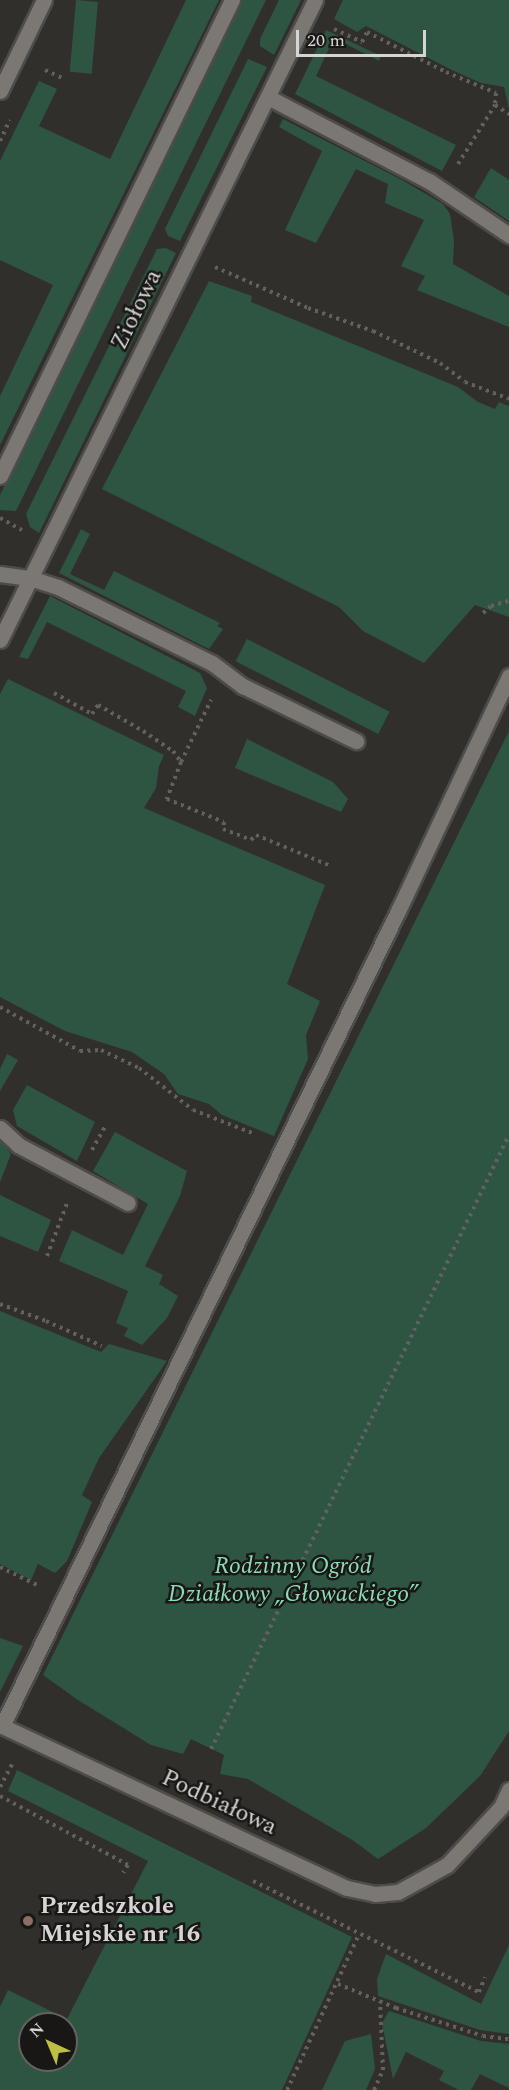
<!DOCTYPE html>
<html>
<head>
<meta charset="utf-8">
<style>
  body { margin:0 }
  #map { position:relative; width:509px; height:2090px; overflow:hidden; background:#312f2b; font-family:Spectral,serif }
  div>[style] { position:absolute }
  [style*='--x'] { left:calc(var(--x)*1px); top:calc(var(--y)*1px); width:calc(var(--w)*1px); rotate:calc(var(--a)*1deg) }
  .green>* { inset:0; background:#2e5542; transform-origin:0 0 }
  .path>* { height:4px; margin-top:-2px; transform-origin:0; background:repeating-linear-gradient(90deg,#63615e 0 3px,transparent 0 7.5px) }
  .roads { filter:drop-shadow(2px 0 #4e4c48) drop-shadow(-2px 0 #4e4c48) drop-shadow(0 2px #4e4c48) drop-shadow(0 -2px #4e4c48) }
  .minor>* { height:15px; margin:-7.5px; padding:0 7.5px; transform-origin:7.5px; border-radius:7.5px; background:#7b7874 }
  .dots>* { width:16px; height:16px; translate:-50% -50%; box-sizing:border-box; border:3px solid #181715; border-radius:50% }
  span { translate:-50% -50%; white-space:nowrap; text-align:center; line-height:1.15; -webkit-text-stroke:5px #181715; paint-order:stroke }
  .street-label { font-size:24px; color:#d6d5d2 }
  .park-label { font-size:24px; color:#89ddb4; font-style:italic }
  .poi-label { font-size:24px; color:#d6d5d2; font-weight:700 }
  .left { translate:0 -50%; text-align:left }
  .north { position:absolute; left:18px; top:2012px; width:60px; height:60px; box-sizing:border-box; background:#181715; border:2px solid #646361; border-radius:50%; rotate:316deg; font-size:16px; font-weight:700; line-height:24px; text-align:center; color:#d6d5d2 }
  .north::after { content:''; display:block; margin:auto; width:21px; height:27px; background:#bcbf43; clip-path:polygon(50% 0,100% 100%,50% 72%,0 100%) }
  .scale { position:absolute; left:296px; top:30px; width:130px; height:27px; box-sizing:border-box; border:3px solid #d6d5d2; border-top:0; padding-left:8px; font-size:18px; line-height:21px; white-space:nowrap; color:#d6d5d2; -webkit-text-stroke:4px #181715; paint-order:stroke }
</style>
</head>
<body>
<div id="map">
  <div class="green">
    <div style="left:76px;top:0;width:22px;height:72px;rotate:5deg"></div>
    <div style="clip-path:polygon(186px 0,219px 0,0 445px,0 396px,53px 285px,0 260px,0 161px,39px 81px,57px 89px,39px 126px,110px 159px)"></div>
    <div style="clip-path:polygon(242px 0,266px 0,16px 511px,0 510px,0 495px)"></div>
    <div style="clip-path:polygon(279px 0,301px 0,274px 55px,260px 46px,260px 39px)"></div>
    <div style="clip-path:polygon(343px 0,509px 0,509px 109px,504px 87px,481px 83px,452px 70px,366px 26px,357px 32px,334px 19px)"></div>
    <div style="clip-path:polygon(326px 30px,381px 56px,379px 61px,334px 38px,316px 76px,456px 145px,442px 171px,295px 94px)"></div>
    <div style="clip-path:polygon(248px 59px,267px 67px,180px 241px,168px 236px,165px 229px)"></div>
    <div style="clip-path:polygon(283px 119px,402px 180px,443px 204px,450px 214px,454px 241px,453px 264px,509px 296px,509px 327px,417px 290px,425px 276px,401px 266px,424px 220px,385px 203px,388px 184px,356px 169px,316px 243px,285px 230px,322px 151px,279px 127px)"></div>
    <div style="clip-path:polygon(491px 168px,509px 180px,509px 221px,474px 197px)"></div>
    <div style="clip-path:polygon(166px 248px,176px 253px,39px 533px,30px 527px,26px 514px,157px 249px)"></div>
    <div style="clip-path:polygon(209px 281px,252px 296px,251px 302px,458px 387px,478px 402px,495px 409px,499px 402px,509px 406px,509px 617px,475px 605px,424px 663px,363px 631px,339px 607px,102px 489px)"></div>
    <div style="clip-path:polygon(81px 529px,90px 534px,70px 574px,104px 590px,114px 571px,220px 623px,217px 626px,223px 629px,209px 649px,59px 573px)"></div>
    <div style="clip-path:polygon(50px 596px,200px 673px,207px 688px,195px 716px,178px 707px,186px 691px,47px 622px,28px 659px,19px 657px)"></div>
    <div style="left:247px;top:639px;width:160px;height:25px;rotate:27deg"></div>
    <div style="clip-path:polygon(8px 679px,164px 755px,159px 766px,156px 788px,144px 808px,325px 885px,287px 984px,320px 1001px,306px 1035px,308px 1059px,274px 1136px,222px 1115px,209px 1104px,178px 1094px,164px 1074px,132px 1052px,65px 1031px,0 997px,0 694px)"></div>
    <div style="clip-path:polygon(509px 731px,509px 1731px,480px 1776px,426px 1828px,378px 1859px,354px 1841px,248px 1779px,220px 1774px,224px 1755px,191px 1739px,183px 1754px,151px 1745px,78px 1700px,43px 1675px)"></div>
    <div style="clip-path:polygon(247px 739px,333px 782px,348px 799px,341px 812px,235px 768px)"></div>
    <div style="clip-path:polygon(7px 1054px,18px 1060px,0 1091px,0 1069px)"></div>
    <div style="clip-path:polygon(27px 1085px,95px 1122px,77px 1161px,17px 1126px,13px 1110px)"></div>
    <div style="clip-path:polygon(115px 1132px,187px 1171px,180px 1196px,145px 1266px,163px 1275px,159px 1284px,178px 1296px,167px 1318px,142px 1345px,124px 1336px,128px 1328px,116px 1323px,128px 1291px,59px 1261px,72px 1230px,123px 1255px,148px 1204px,93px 1171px)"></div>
    <div style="clip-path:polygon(0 1139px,11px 1154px,0 1182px)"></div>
    <div style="clip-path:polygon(0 1195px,51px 1220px,38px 1252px,0 1236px)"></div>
    <div style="clip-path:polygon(0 1311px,101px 1352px,109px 1344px,167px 1361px,99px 1458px,82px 1495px,92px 1502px,67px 1561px,55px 1573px,38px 1564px,31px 1580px,0 1564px)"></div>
    <div style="clip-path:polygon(0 1638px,23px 1646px,0 1692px)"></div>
    <div style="clip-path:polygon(evenodd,17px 1770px,352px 1937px,282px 2090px,0 2090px,0 2007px,8px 1990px,67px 2019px,148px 1861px,8px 1791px,17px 1770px,30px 2024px,66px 2024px,66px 2060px,30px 2060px,30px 2024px)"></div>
    <div style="clip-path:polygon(509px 1945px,509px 2034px,480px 2030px,378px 1996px,377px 1979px,386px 1954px,481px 2004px)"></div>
    <div style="clip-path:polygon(389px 2011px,481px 2041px,509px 2044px,509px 2088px,480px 2074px,471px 2090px,459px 2090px,439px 2080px,444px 2071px,406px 2052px,393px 2079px,382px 2023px)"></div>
    <div style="clip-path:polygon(371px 2034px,375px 2069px,366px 2090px,322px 2090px,345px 2041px)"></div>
  </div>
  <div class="path">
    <div style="--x:334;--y:29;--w:31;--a:25"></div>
    <div style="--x:362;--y:42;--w:11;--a:-63"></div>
    <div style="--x:367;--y:32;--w:89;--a:26.9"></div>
    <div style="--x:446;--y:72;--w:54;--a:22.8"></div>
    <div style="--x:496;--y:93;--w:12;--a:95"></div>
    <div style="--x:495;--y:105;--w:17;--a:33"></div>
    <div style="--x:45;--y:70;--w:19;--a:25"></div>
    <div style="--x:0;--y:141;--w:23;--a:-65"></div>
    <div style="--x:458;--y:164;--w:70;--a:-57.9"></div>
    <div style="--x:215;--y:267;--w:102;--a:23.8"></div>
    <div style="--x:308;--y:308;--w:69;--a:19.5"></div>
    <div style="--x:373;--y:331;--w:74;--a:25.5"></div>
    <div style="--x:440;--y:363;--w:31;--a:37"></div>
    <div style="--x:465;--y:382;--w:47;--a:21.1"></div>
    <div style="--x:0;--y:518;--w:25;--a:29"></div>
    <div style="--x:483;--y:613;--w:11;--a:-41"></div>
    <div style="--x:491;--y:606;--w:19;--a:-16"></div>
    <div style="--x:54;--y:693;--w:43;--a:28.9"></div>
    <div style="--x:92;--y:714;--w:11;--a:-56"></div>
    <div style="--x:98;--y:705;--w:52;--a:30"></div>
    <div style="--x:143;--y:731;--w:36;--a:34"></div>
    <div style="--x:173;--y:751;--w:14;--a:54"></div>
    <div style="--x:181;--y:762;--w:69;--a:-64.2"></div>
    <div style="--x:181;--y:762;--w:40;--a:111"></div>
    <div style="--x:167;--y:799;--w:61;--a:22"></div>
    <div style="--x:224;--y:822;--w:7;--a:98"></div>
    <div style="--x:223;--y:829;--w:30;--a:21"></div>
    <div style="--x:251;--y:840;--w:7;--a:-45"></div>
    <div style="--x:256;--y:835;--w:81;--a:22.5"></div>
    <div style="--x:0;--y:1007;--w:91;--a:28.8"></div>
    <div style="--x:80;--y:1051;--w:21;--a:-3"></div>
    <div style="--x:101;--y:1050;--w:42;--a:25.3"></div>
    <div style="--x:139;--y:1068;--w:68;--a:37.9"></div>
    <div style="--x:193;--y:1110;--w:66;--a:21.2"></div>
    <div style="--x:92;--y:1150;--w:26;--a:-61"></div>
    <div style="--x:47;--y:1256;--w:57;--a:-69.3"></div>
    <div style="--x:0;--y:1304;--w:49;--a:20.3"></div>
    <div style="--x:46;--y:1321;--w:61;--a:24.1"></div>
    <div style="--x:0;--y:1567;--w:41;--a:25.9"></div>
    <div style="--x:211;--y:1749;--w:682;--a:-64.11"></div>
    <div style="--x:0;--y:1787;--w:26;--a:-62"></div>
    <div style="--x:0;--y:1796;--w:145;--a:28.3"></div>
    <div style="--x:128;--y:1865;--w:9;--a:122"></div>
    <div style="--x:253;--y:1881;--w:252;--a:26.2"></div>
    <div style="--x:479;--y:1992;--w:16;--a:-68"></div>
    <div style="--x:338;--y:1984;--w:63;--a:22.5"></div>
    <div style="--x:396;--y:2008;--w:91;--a:17.8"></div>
    <div style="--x:483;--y:2036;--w:26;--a:7"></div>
    <div style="--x:287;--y:2090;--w:172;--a:-65.2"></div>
    <div style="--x:374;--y:2090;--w:22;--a:-66"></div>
    <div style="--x:383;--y:2070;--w:68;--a:-92.5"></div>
  </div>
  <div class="roads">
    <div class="minor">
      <div style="--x:0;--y:91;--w:101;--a:-64.2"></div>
      <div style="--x:268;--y:97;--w:182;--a:27.6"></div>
      <div style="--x:429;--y:181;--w:97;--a:34"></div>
      <div style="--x:0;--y:476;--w:530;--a:-64.02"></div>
      <div style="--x:0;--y:574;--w:30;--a:8"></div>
      <div style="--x:30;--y:578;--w:29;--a:18"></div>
      <div style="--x:58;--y:587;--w:172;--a:26.3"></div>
      <div style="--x:212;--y:663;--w:39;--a:37"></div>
      <div style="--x:243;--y:686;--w:126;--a:26"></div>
      <div style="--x:0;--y:640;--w:713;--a:-63.79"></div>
      <div style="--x:0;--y:1128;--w:25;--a:43"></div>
      <div style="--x:18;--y:1145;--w:124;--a:27.8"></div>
      <div style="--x:0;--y:1725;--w:383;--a:25.2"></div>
      <div style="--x:347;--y:1888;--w:29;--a:12"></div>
      <div style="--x:375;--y:1894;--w:23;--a:-5"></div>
      <div style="--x:398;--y:1892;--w:56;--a:-28.9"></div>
      <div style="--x:447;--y:1865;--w:79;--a:-47"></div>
      <div style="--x:501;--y:1807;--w:19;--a:-65"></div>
      <div style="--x:2;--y:1726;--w:906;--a:-64.09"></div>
      <div style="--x:398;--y:911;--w:260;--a:-64.7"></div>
    </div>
  </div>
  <div class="dots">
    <div style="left:28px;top:1921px;background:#8d6e63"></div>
  </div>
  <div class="street-label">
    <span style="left:137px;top:310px;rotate:-64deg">Ziołowa</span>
    <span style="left:219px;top:1803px;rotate:25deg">Podbiałowa</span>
  </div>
  <div class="park-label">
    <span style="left:293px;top:1581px">Rodzinny Ogród<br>Działkowy „Głowackiego”</span>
  </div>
  <div class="poi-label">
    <span class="left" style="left:40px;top:1921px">Przedszkole<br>Miejskie nr 16</span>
  </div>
  <div class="north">N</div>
  <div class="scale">20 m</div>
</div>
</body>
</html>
